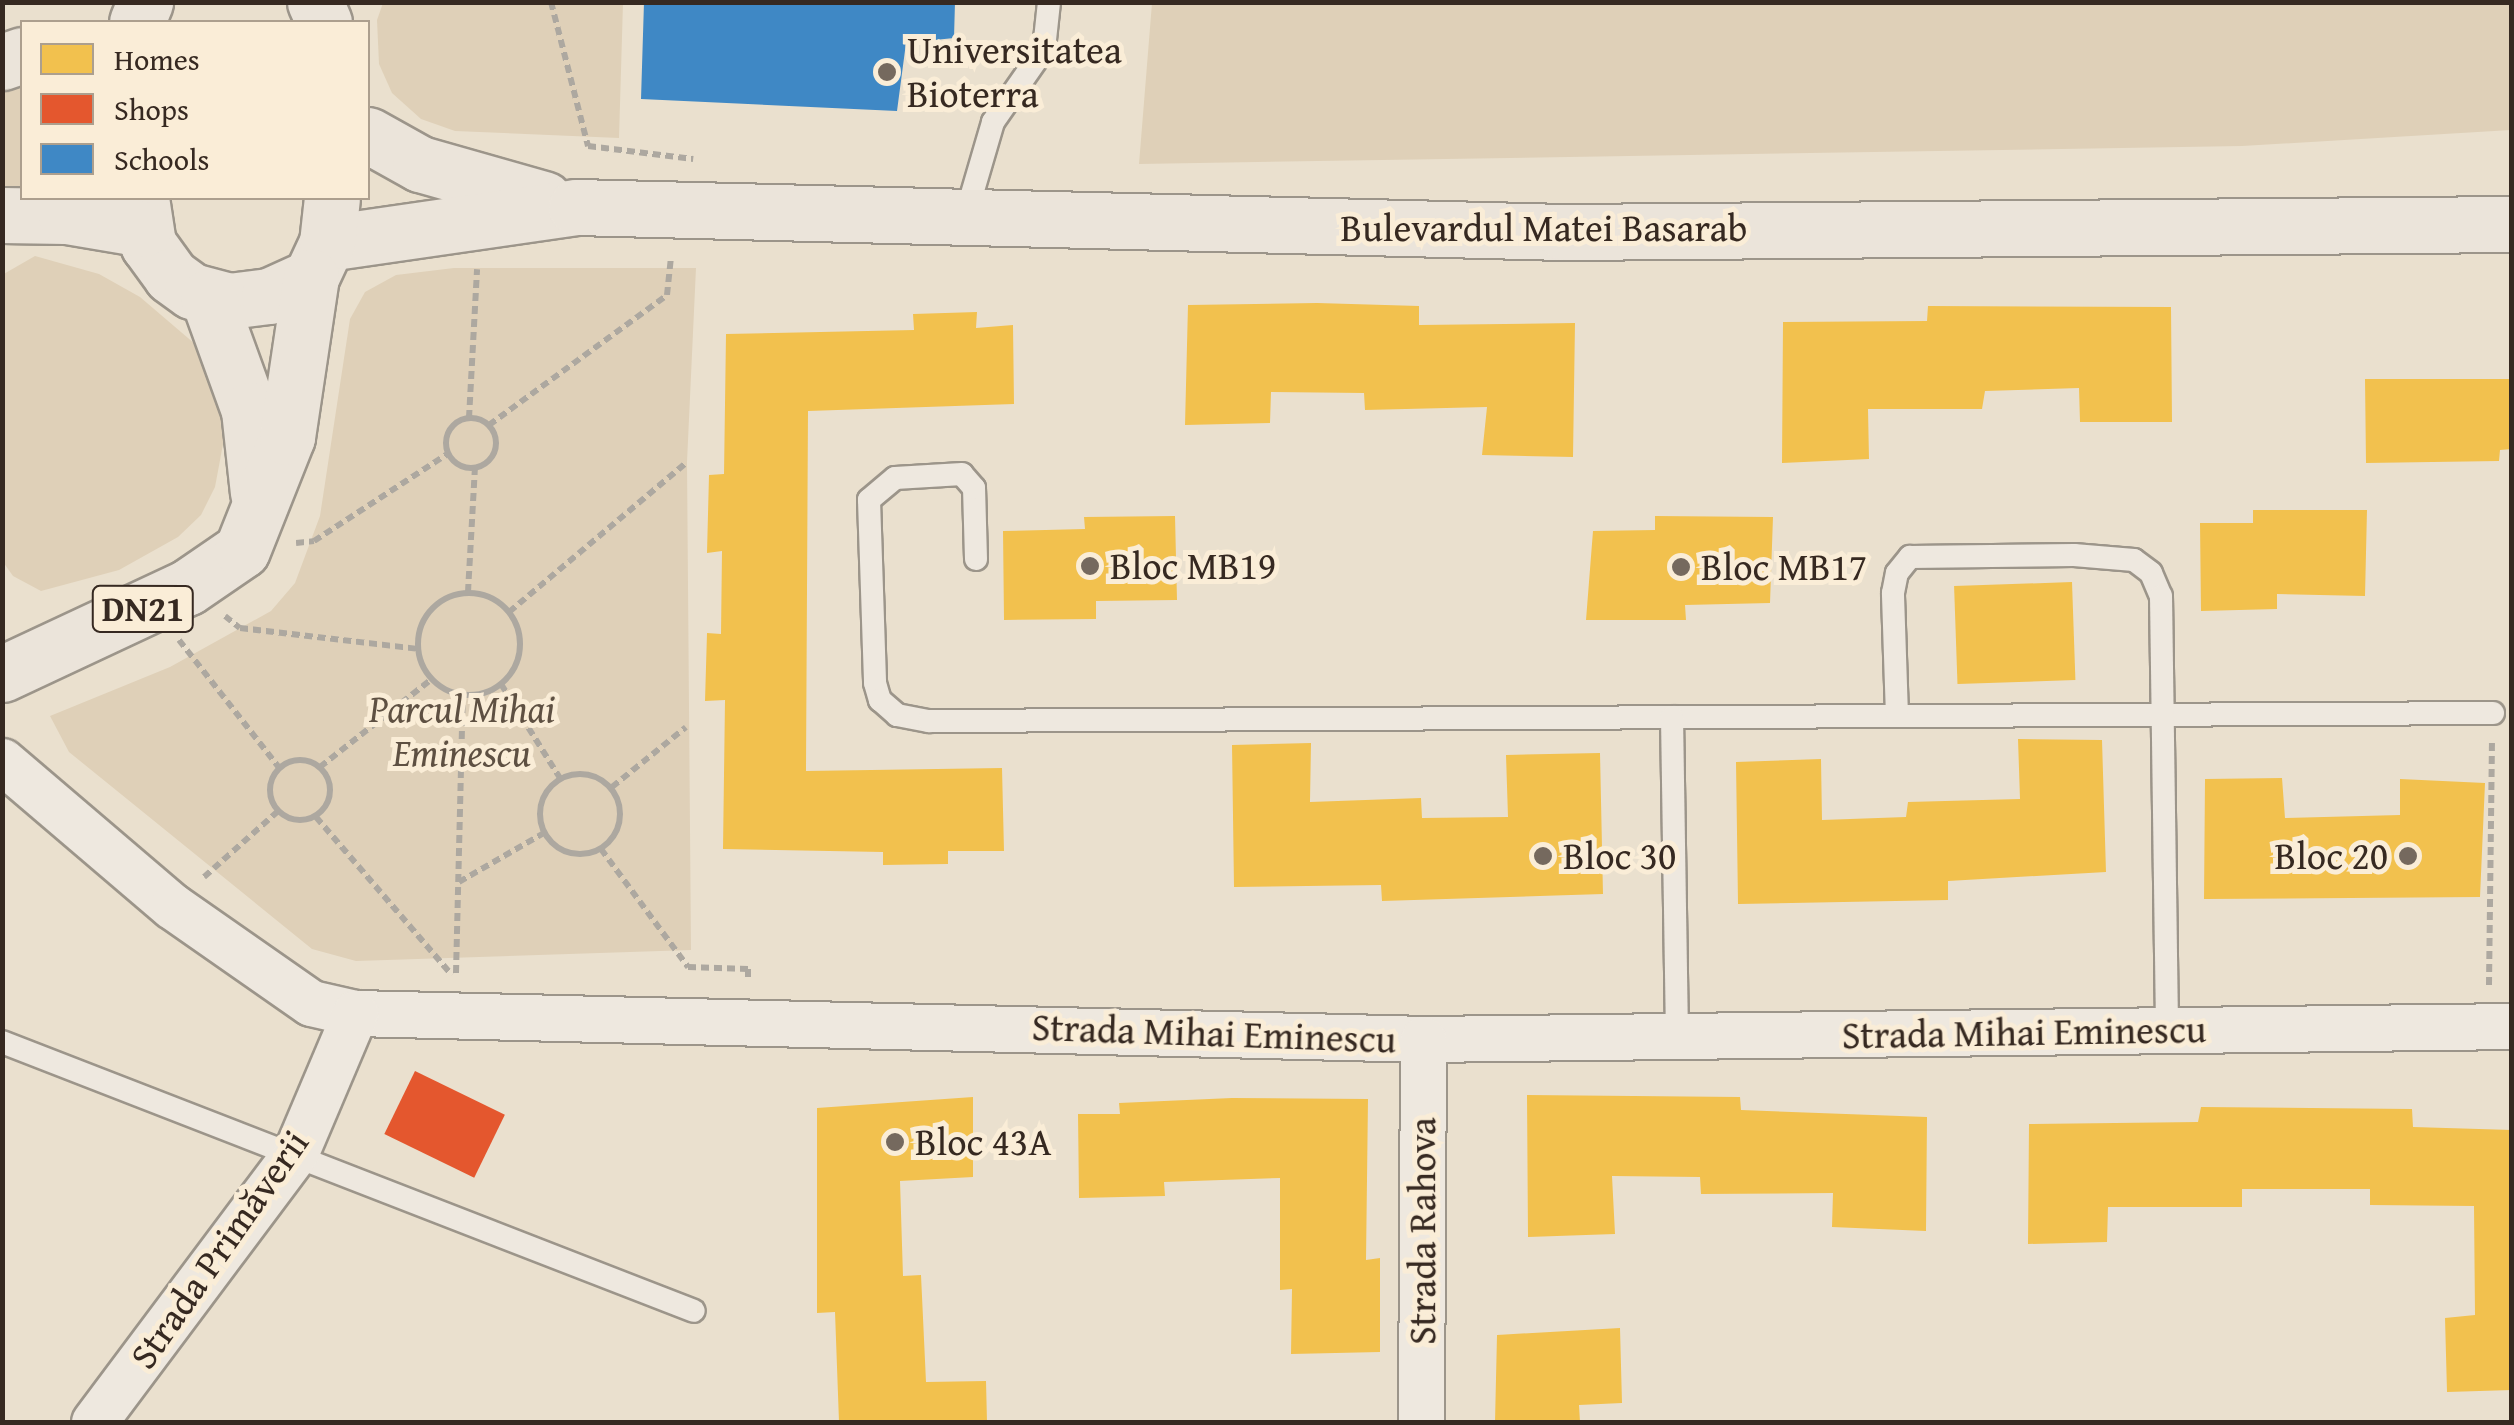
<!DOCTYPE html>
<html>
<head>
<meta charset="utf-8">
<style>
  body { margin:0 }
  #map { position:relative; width:2514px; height:1425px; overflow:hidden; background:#eae0ce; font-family:"Gentium Book Plus",serif }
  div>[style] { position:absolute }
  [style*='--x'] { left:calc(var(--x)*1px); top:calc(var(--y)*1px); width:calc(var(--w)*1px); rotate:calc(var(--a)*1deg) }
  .green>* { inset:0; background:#dfd0b8; transform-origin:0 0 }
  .homes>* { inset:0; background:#f2c14e; transform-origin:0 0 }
  .shops>* { inset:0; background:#e4572e; transform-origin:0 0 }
  .schools>* { inset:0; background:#3f88c5 }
  .path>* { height:6px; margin-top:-3px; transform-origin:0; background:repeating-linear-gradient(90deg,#ada8a0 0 8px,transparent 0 13px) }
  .path>.ring { margin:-3px; padding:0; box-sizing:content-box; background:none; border:6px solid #ada8a0; border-radius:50% }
  .roads { filter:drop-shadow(2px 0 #9c958a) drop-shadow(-2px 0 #9c958a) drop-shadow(0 2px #9c958a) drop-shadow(0 -2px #9c958a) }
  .lane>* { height:22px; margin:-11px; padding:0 11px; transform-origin:11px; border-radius:11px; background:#eee8df }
  .street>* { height:45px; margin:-22.5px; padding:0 22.5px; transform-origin:22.5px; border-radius:22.5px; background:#eee8df }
  .primary>* { height:55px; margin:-27.5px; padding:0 27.5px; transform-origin:27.5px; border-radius:27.5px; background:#ebe4da }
  .highway>* { height:55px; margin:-27.5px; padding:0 27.5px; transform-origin:27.5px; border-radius:27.5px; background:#ebe4da }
  .dots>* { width:28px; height:28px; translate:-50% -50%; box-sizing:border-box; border:5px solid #faedd7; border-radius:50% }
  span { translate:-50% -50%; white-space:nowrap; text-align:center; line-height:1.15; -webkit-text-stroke:10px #faedd7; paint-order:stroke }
  .shield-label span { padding:2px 8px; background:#faedd7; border:2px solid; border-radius:8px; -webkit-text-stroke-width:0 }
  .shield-label { font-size:35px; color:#362921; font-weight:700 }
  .poi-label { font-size:38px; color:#362921 }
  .left { translate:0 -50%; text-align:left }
  .right { translate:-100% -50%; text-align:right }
  .street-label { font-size:38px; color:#362921 }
  .park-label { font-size:38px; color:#5e5042; font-style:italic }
  .frame { position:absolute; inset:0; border:5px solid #362921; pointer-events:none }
  .legend { position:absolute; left:20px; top:20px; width:350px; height:180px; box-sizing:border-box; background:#faedd7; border:2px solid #ac9f8e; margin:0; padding:12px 18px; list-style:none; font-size:30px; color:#362921 }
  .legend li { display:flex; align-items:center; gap:20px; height:50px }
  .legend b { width:50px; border:2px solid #ac9f8e }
</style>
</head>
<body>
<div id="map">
  <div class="green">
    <div style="clip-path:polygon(383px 3px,623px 3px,619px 138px,455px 131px,421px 119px,392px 93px,379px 64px,377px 20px)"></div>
    <div style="clip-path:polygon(1152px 3px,2511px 3px,2511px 130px,2242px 146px,1139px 164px)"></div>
    <div style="left:22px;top:86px;width:100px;height:20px;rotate:90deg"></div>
    <div style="clip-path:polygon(35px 256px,99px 274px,140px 297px,195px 344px,221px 381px,226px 428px,215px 487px,201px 515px,178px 537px,119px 570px,41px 591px,13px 576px,3px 562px,2px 275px)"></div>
    <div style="clip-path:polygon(454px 268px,696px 268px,687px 462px,691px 950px,356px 961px,312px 949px,69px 752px,50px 716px,170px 667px,271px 611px,295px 583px,320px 516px,350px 319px,365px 292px,396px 275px)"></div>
  </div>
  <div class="homes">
    <div style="clip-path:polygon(1317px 303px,1419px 306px,1419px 325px,1575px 323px,1573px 457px,1482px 455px,1487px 407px,1365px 410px,1364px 393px,1271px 392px,1270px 423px,1185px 425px,1188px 305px)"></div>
    <div style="clip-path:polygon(1928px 306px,2171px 307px,2172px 422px,2080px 422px,2079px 388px,1985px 391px,1982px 409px,1868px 409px,1869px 459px,1782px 463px,1783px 322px,1927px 321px)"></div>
    <div style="clip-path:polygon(977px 312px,976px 328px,1013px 325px,1014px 404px,808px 411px,806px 771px,1002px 768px,1004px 851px,948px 851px,948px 864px,883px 865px,883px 852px,723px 849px,725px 700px,705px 701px,707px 633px,721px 634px,722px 551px,707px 553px,709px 475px,724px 474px,726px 334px,914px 330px,913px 314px)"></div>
    <div style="clip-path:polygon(2365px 379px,2512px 379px,2512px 449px,2500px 450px,2499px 461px,2366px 463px)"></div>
    <div style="clip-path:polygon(2253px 510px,2367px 510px,2365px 596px,2277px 594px,2277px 609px,2201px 611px,2200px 523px,2253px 523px)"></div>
    <div style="clip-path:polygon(1175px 516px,1177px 600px,1096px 601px,1096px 619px,1004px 620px,1003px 531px,1085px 529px,1084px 517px)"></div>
    <div style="clip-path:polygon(1655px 516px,1773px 517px,1770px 603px,1685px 605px,1686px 620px,1586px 620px,1593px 531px,1655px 530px)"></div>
    <div style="left:2072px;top:582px;width:98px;height:118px;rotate:88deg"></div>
    <div style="clip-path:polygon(2018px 739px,2102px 740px,2106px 872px,1948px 881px,1948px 900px,1738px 904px,1736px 762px,1821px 759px,1822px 820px,1906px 817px,1908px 802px,2020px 799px)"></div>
    <div style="clip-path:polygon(1311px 743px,1310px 802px,1421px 798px,1422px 818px,1508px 817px,1506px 755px,1600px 753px,1603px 894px,1382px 901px,1381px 885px,1234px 887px,1232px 745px)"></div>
    <div style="clip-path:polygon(2282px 778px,2285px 818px,2400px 815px,2400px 779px,2485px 783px,2480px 897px,2204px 899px,2205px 779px)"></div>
    <div style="clip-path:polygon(1527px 1095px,1740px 1097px,1741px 1110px,1927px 1117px,1926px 1231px,1832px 1227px,1833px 1193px,1701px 1194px,1700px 1177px,1612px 1176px,1615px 1234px,1528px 1237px)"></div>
    <div style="clip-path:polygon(973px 1097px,973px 1177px,900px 1181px,903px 1276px,921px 1275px,926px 1382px,986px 1381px,987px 1422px,839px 1422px,835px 1312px,817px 1313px,817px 1108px)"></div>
    <div style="clip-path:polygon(1232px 1098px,1368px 1099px,1366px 1260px,1380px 1258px,1380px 1352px,1291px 1354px,1292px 1289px,1280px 1290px,1280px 1178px,1164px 1182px,1165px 1196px,1079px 1198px,1078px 1114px,1120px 1114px,1119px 1103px)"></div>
    <div style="clip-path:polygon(2201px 1107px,2412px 1109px,2413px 1127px,2512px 1130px,2512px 1390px,2447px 1392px,2445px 1318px,2475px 1315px,2474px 1206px,2370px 1205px,2370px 1189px,2242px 1189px,2242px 1207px,2108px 1207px,2107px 1242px,2028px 1244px,2029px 1124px,2198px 1122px)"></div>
    <div style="clip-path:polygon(1620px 1328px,1622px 1403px,1579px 1405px,1580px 1422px,1495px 1422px,1497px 1335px)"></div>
  </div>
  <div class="shops">
    <div style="left:415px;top:1071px;width:100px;height:70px;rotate:26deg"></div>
  </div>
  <div class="schools">
    <div style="clip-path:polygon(644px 2px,955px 2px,954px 38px,906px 43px,897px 111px,641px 99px)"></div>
  </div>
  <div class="path">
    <div style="--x:551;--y:2;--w:149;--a:75.6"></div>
    <div style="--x:588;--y:146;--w:106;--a:7.1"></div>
    <div style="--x:469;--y:418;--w:149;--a:-86.9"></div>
    <div class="ring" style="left:446px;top:418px;width:44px;height:44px"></div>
    <div style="--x:489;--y:425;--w:220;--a:-36.1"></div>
    <div style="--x:667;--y:295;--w:38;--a:-84"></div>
    <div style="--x:296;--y:543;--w:18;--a:-6"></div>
    <div style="--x:314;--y:541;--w:161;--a:-33.1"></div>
    <div style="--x:468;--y:592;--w:125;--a:-86.8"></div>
    <div class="ring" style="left:418px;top:593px;width:96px;height:96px"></div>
    <div style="--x:509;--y:612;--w:233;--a:-40.1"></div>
    <div style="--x:225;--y:616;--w:19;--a:39"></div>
    <div style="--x:240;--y:628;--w:179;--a:6.7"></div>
    <div style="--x:179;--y:640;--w:164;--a:51.9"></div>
    <div style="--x:501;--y:684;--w:111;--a:57.9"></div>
    <div class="ring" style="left:270px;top:760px;width:54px;height:54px"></div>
    <div style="--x:320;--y:767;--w:142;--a:-38.2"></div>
    <div class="ring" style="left:540px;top:774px;width:74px;height:74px"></div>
    <div style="--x:612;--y:787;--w:95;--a:-39"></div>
    <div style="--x:316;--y:817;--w:208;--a:49.3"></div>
    <div style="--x:601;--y:849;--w:147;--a:53.6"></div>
    <div style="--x:688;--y:967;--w:60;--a:1.9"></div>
    <div style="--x:748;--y:969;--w:12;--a:90"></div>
    <div style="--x:204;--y:877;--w:99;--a:-41.7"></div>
    <div style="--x:459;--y:882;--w:98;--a:-30"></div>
    <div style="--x:456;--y:973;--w:278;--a:-88.6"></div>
    <div style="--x:2489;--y:985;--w:243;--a:-89.3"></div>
  </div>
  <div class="roads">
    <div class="lane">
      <div style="--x:965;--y:218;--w:100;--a:-73.7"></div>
      <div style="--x:993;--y:122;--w:89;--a:-55.1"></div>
      <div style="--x:1044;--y:49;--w:47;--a:-83.9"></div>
      <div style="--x:976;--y:559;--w:71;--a:-91.6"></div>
      <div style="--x:974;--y:488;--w:18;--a:-131"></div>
      <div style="--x:962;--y:474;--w:67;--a:176.6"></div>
      <div style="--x:895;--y:478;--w:34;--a:140"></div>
      <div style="--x:869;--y:500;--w:183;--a:88.1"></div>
      <div style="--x:875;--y:683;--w:18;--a:74"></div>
      <div style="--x:880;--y:700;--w:23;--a:41"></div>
      <div style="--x:897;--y:715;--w:33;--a:11"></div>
      <div style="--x:929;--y:721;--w:1564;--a:-0.29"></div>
      <div style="--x:1897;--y:716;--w:123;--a:-91.9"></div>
      <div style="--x:1893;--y:593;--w:20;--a:-79"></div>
      <div style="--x:1897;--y:573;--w:21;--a:-51"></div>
      <div style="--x:1910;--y:557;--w:164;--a:-0.7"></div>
      <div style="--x:2074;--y:555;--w:60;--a:4.8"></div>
      <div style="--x:2134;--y:560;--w:21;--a:37"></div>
      <div style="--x:2151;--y:573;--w:25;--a:67"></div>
      <div style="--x:2161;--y:596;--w:434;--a:89.2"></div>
      <div style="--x:1672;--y:717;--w:319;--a:89.1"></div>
      <div style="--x:2;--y:1042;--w:742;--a:21.24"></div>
    </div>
    <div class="street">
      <div style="--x:2;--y:761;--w:223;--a:40.5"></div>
      <div style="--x:172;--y:906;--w:169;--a:34.9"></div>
      <div style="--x:311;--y:1003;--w:45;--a:12.8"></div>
      <div style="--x:355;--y:1013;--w:1068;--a:1.39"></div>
      <div style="--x:1423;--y:1039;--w:1089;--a:-0.68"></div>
      <div style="--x:94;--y:1422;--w:337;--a:-53.2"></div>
      <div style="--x:296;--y:1152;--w:151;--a:-67"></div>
      <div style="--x:1421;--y:1422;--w:383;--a:-89.7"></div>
    </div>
    <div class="primary">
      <div style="--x:368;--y:135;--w:60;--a:29.1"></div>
      <div style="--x:420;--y:164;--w:129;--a:15.8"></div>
      <div style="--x:327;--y:243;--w:252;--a:-8.2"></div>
      <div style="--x:576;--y:207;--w:988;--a:1.45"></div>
      <div style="--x:1564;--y:232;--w:948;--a:-0.48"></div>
    </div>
    <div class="highway">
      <div style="--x:315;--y:2;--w:22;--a:66"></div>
      <div style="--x:137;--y:22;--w:22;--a:-68"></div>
      <div style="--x:2;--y:62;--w:21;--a:-19"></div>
      <div style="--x:141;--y:198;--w:47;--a:81.3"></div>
      <div style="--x:148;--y:244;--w:39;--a:54"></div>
      <div style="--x:171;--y:276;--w:26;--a:36"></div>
      <div style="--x:192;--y:291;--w:38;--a:15"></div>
      <div style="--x:229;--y:301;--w:40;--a:-7.1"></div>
      <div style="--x:269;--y:296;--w:46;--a:-24.3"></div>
      <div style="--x:311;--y:277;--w:38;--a:-65"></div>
      <div style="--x:327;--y:243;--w:45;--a:-83.7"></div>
      <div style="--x:2;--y:215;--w:64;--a:0.9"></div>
      <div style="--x:66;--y:216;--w:78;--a:9.6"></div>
      <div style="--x:208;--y:297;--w:120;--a:70.1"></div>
      <div style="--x:249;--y:410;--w:83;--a:83.8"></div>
      <div style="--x:2;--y:674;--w:205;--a:-25.1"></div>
      <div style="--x:188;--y:587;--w:65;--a:-34.4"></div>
      <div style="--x:242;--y:550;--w:122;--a:-68.3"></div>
      <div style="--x:287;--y:437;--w:162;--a:-81.5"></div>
    </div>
  </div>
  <div class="dots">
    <div style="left:887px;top:72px;background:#75695e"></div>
    <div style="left:1090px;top:566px;background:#75695e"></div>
    <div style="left:1681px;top:567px;background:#75695e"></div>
    <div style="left:1543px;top:856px;background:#75695e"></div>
    <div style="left:2408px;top:856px;background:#75695e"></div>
    <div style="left:895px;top:1142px;background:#75695e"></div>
  </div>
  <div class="shield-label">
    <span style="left:143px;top:609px">DN21</span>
  </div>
  <div class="poi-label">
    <span class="left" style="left:907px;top:72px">Universitatea<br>Bioterra</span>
    <span class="left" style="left:1110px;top:566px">Bloc MB19</span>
    <span class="left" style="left:1701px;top:567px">Bloc MB17</span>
    <span class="left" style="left:1563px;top:856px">Bloc 30</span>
    <span class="right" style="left:2388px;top:856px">Bloc 20</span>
    <span class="left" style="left:915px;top:1142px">Bloc 43A</span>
  </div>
  <div class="street-label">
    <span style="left:1544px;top:228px">Bulevardul Matei Basarab</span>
    <span style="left:2024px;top:1032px;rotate:-1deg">Strada Mihai Eminescu</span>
    <span style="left:1214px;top:1033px;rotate:2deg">Strada Mihai Eminescu</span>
    <span style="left:1422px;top:1231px;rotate:-90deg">Strada Rahova</span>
    <span style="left:219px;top:1249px;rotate:-55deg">Strada Primăverii</span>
  </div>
  <div class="park-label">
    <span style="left:462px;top:731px">Parcul Mihai<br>Eminescu</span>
  </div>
  <div class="frame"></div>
  <ul class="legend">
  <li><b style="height:28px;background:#f2c14e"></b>Homes</li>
  <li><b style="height:28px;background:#e4572e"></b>Shops</li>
  <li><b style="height:28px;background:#3f88c5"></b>Schools</li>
  </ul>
</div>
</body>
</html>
